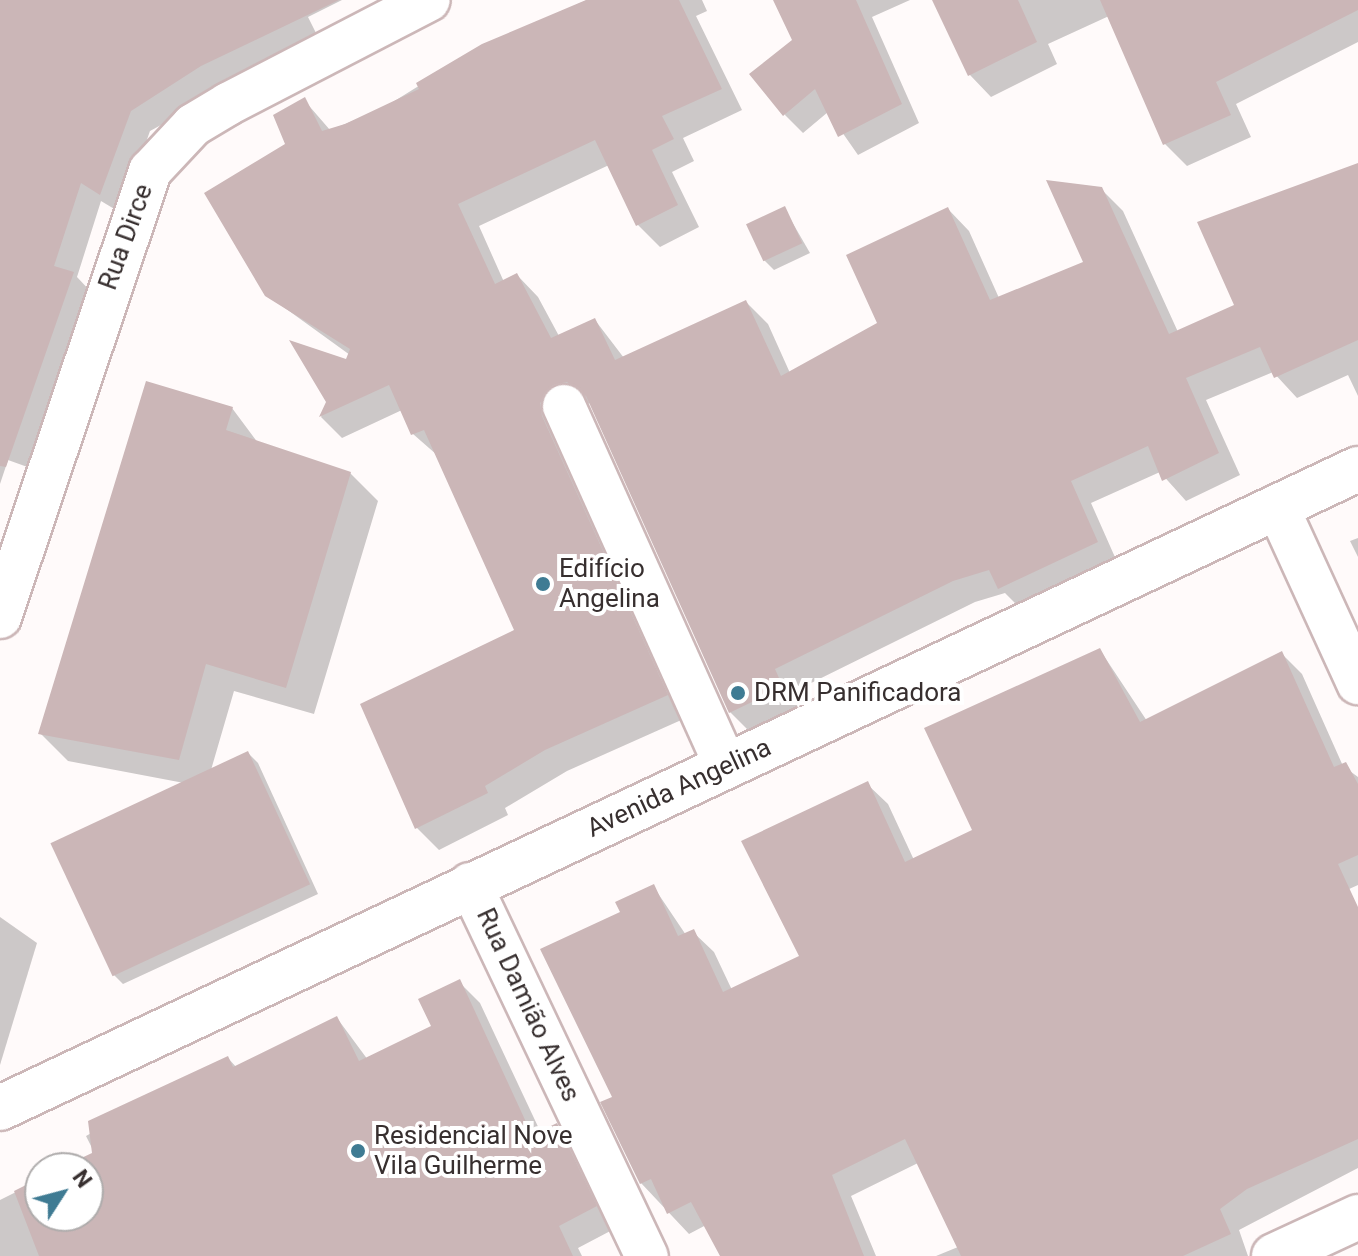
<!DOCTYPE html>
<html>
<head>
<meta charset="utf-8">
<style>
  body { margin:0 }
  #map { position:relative; width:1358px; height:1256px; overflow:hidden; background:#fffafa; font-family:Roboto,sans-serif }
  div>[style] { position:absolute }
  [style*='--x'] { left:calc(var(--x)*1px); top:calc(var(--y)*1px); width:calc(var(--w)*1px); rotate:calc(var(--a)*1deg) }
  .shadow>* { inset:0; background:#0003 }
  .building>* { inset:0; background:#cbb6b7; transform-origin:0 0 }
  .roads { filter:drop-shadow(2px 0 #ccb7b8) drop-shadow(-2px 0 #ccb7b8) drop-shadow(0 2px #ccb7b8) drop-shadow(0 -2px #ccb7b8) }
  .street>* { height:42px; margin:-21px; padding:0 21px; transform-origin:21px; border-radius:21px; background:#fff }
  .secondary>* { height:44px; margin:-22px; padding:0 22px; transform-origin:22px; border-radius:22px; background:#fff }
  .dots>* { width:22px; height:22px; translate:-50% -50%; box-sizing:border-box; border:4px solid #fff; border-radius:50% }
  span { translate:-50% -50%; white-space:nowrap; text-align:center; line-height:1.15; -webkit-text-stroke:8px #fff; paint-order:stroke }
  .street-label { font-size:26px; color:#372f2f }
  .poi-label { font-size:26px; color:#372f2f }
  .left { translate:0 -50%; text-align:left }
  .north { position:absolute; left:24px; top:1152px; width:80px; height:80px; box-sizing:border-box; background:#fff; border:2px solid #afacac; border-radius:50%; rotate:54deg; font-size:22px; font-weight:700; line-height:32px; text-align:center; color:#372f2f }
  .north::after { content:''; display:block; margin:auto; width:28px; height:36px; background:#3f7b93; clip-path:polygon(50% 0,100% 100%,50% 72%,0 100%) }
</style>
</head>
<body>
<div id="map">
  <div class="shadow">
    <div style="clip-path:polygon(0 0,342px 0,308px 17px,319px 39px,150px 131px,121px 213px,101px 201px,77px 277px,93px 294px,33px 469px,8px 460px,0 484px)"></div>
    <div style="clip-path:polygon(587px 0,702px 0,707px 11px,696px 16px,742px 110px,683px 138px,694px 161px,672px 172px,699px 227px,660px 247px,638px 225px,609px 165px,479px 226px,504px 282px,517px 275px,538px 297px,559px 336px,595px 320px,624px 358px,746px 302px,768px 324px,790px 373px,880px 324px,948px 209px,969px 231px,999px 298px,1086px 263px,1101px 189px,1123px 211px,1178px 332px,1236px 306px,1358px 164px,1358px 396px,1348px 375px,1297px 398px,1273px 372px,1206px 400px,1240px 475px,1186px 501px,1160px 472px,1091px 503px,1118px 564px,1021px 609px,1005px 593px,975px 602px,795px 691px,803px 709px,752px 734px,730px 712px,591px 403px,575px 406px,688px 717px,567px 771px,505px 808px,508px 815px,439px 850px,417px 828px,362px 705px,517px 631px,437px 455px,413px 434px,402px 410px,342px 438px,321px 417px,350px 355px,267px 295px,288px 145px,304px 100px,330px 130px,380px 110px,483px 46px)"></div>
    <div style="clip-path:polygon(776px 0,910px 0,872px 17px,919px 123px,858px 155px,828px 112px,803px 133px,785px 115px,795px 40px)"></div>
    <div style="clip-path:polygon(935px 0,1358px 0,1358px 42px,1236px 104px,1251px 137px,1187px 166px,1165px 144px,1109px 16px,1048px 44px,1057px 64px,991px 97px,970px 75px)"></div>
    <div style="clip-path:polygon(784px 208px,810px 253px,774px 270px,764px 260px)"></div>
    <div style="clip-path:polygon(232px 408px,258px 443px,350px 473px,378px 501px,314px 714px,234px 691px,211px 770px,248px 753px,258px 763px,318px 894px,123px 984px,113px 974px,184px 783px,68px 761px,41px 734px)"></div>
    <div style="clip-path:polygon(1358px 538px,1358px 557px,1350px 541px)"></div>
    <div style="clip-path:polygon(1100px 650px,1147px 721px,1281px 653px,1302px 674px,1343px 766px,1358px 777px,1358px 885px,1159px 975px,1358px 936px,1358px 1168px,1239px 1230px,1248px 1256px,936px 1256px,958px 1247px,918px 1163px,851px 1196px,876px 1256px,723px 1256px,708px 1224px,689px 1234px,641px 1183px,615px 1098px,622px 913px,653px 886px,686px 935px,693px 932px,714px 952px,732px 990px,801px 957px,867px 784px,888px 804px,914px 860px,975px 831px)"></div>
    <div style="clip-path:polygon(0 917px,37px 943px,0 1065px)"></div>
    <div style="clip-path:polygon(459px 982px,480px 1003px,541px 1133px,557px 1126px,578px 1147px,616px 1228px,578px 1248px,582px 1256px,0 1256px,0 1200px,40px 1180px,40px 1216px,88px 1216px,88px 1168px,65px 1168px,95px 1154px,86px 1136px,228px 1058px,237px 1068px,337px 1018px,368px 1060px,433px 1027px)"></div>
  </div>
  <div class="building">
    <div style="clip-path:polygon(0 0,339px 0,201px 66px,131px 111px,100px 195px,81px 183px,54px 266px,74px 272px,6px 467px,0 466px)"></div>
    <div style="clip-path:polygon(586px 0,679px 0,722px 89px,662px 116px,674px 139px,652px 150px,678px 205px,636px 226px,595px 140px,458px 204px,495px 284px,517px 273px,551px 338px,595px 318px,615px 360px,746px 300px,781px 376px,877px 323px,846px 255px,948px 207px,990px 300px,1083px 262px,1046px 180px,1102px 187px,1169px 334px,1234px 305px,1197px 222px,1358px 163px,1358px 340px,1274px 378px,1260px 347px,1186px 378px,1219px 453px,1162px 481px,1148px 446px,1071px 481px,1098px 542px,998px 589px,989px 570px,953px 581px,775px 669px,783px 687px,729px 713px,586px 396px,567px 382px,553px 385px,540px 403px,542px 416px,668px 695px,545px 750px,485px 786px,488px 793px,415px 829px,360px 704px,514px 630px,424px 430px,411px 435px,389px 385px,319px 417px,326px 402px,289px 340px,346px 359px,350px 349px,265px 296px,204px 193px,285px 144px,273px 115px,305px 97px,322px 131px,345px 124px,419px 89px,416px 83px,482px 44px)"></div>
    <div style="clip-path:polygon(773px 0,856px 0,902px 104px,838px 137px,815px 89px,783px 116px,749px 74px,792px 40px)"></div>
    <div style="clip-path:polygon(932px 0,1018px 0,1037px 42px,968px 76px)"></div>
    <div style="clip-path:polygon(1100px 0,1358px 0,1358px 10px,1216px 82px,1231px 115px,1163px 145px)"></div>
    <div style="left:785px;top:206px;width:41px;height:43px;rotate:65deg"></div>
    <div style="clip-path:polygon(146px 381px,233px 407px,226px 430px,351px 472px,286px 688px,206px 664px,179px 760px,38px 734px)"></div>
    <div style="clip-path:polygon(1100px 648px,1140px 722px,1282px 651px,1334px 767px,1346px 762px,1358px 784px,1358px 855px,1338px 864px,1358px 907px,1358px 1139px,1247px 1189px,1220px 1209px,1231px 1234px,1183px 1256px,961px 1256px,905px 1139px,832px 1175px,864px 1256px,720px 1256px,691px 1202px,667px 1214px,651px 1179px,640px 1184px,600px 1102px,612px 1097px,540px 949px,620px 912px,615px 902px,654px 884px,678px 936px,694px 929px,723px 992px,799px 956px,741px 841px,868px 781px,905px 862px,972px 830px,924px 728px)"></div>
    <div style="left:248px;top:751px;width:147px;height:218px;rotate:65deg"></div>
    <div style="clip-path:polygon(460px 979px,532px 1135px,557px 1123px,597px 1206px,559px 1226px,573px 1256px,39px 1256px,14px 1191px,40px 1178px,40px 1216px,88px 1216px,88px 1168px,60px 1168px,92px 1153px,88px 1121px,228px 1056px,233px 1067px,337px 1016px,359px 1061px,431px 1026px,418px 999px)"></div>
  </div>
  <div class="roads">
    <div class="street">
      <div style="--x:564;--y:406;--w:395;--a:65.8"></div>
      <div style="--x:1277;--y:506;--w:195;--a:65.4"></div>
      <div style="--x:0;--y:617;--w:471;--a:-71.4"></div>
      <div style="--x:150;--y:171;--w:63;--a:-46.9"></div>
      <div style="--x:193;--y:125;--w:41;--a:-31"></div>
      <div style="--x:228;--y:104;--w:226;--a:-27.4"></div>
      <div style="--x:470;--y:884;--w:412;--a:64.6"></div>
    </div>
    <div class="secondary">
      <div style="--x:0;--y:1108;--w:1501;--a:-25.2"></div>
      <div style="--x:1274;--y:1256;--w:93;--a:-24.9"></div>
    </div>
  </div>
  <div class="dots">
    <div style="left:543px;top:584px;background:#3f7b93"></div>
    <div style="left:738px;top:693px;background:#3f7b93"></div>
    <div style="left:358px;top:1151px;background:#3f7b93"></div>
  </div>
  <div class="street-label">
    <span style="left:126px;top:237px;rotate:-70deg">Rua Dirce</span>
    <span style="left:679px;top:788px;rotate:-25deg">Avenida Angelina</span>
    <span style="left:528px;top:1005px;rotate:65deg">Rua Damião Alves</span>
  </div>
  <div class="poi-label">
    <span class="left" style="left:559px;top:584px">Edifício<br>Angelina</span>
    <span class="left" style="left:754px;top:693px">DRM Panificadora</span>
    <span class="left" style="left:374px;top:1151px">Residencial Nove<br>Vila Guilherme</span>
  </div>
  <div class="north">N</div>
</div>
</body>
</html>
